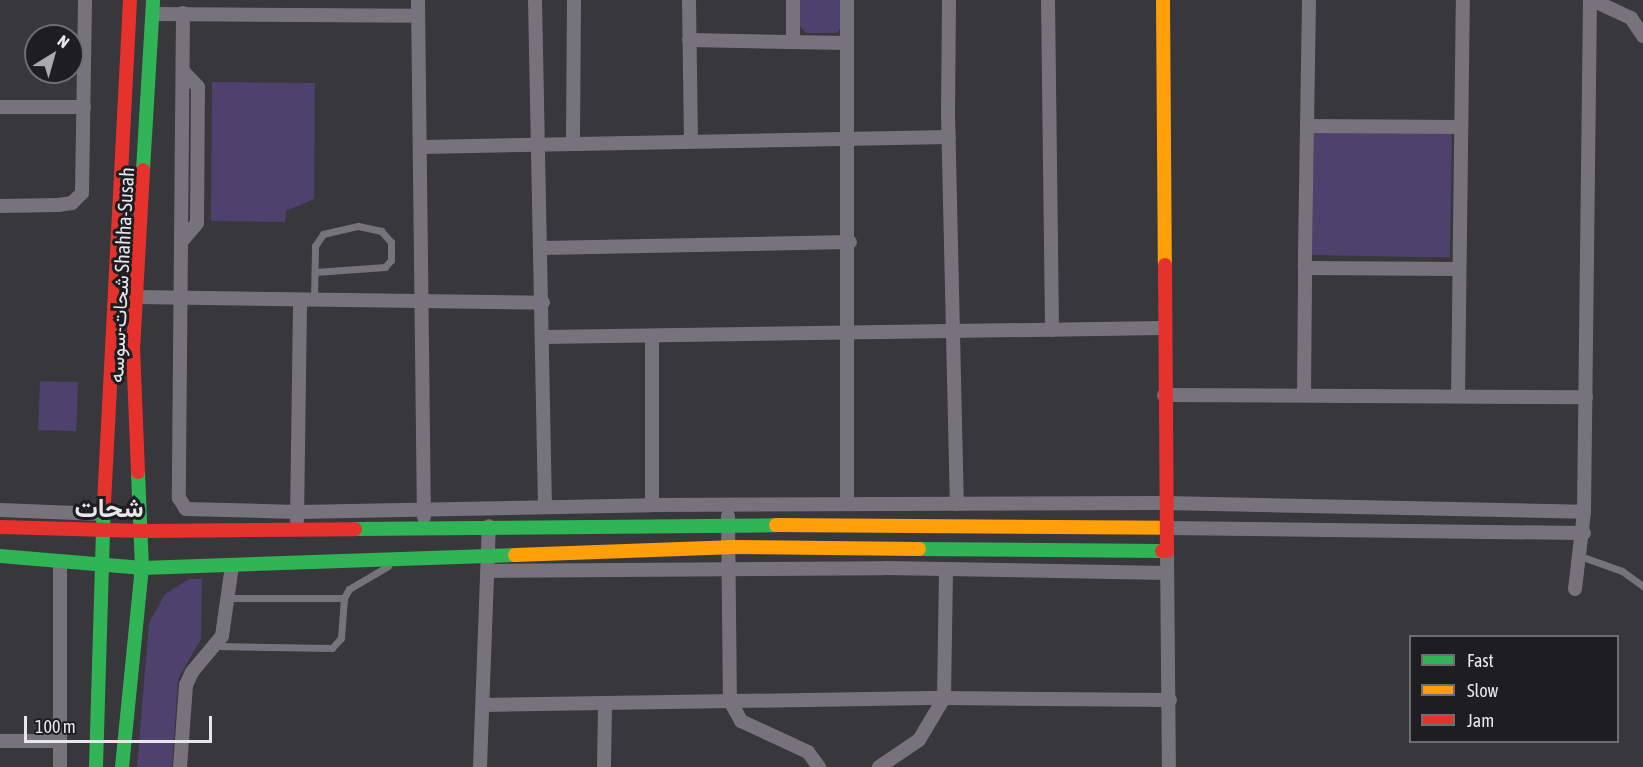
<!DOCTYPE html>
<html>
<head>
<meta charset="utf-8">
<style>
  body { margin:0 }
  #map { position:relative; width:1643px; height:767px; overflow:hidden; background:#38373b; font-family:"Asap Condensed",Vazirmatn,sans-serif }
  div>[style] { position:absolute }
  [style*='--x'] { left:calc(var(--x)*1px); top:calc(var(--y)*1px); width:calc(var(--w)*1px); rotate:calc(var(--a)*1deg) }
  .green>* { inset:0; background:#4e416e; transform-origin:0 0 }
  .lane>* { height:7px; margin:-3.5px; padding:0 3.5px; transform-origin:3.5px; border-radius:3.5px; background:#76737c }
  .street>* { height:14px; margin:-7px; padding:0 7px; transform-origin:7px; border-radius:7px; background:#76737c }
  .fast>* { height:14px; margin:-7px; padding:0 7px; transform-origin:7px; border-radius:7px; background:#30b455 }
  .slow>* { height:14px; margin:-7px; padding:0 7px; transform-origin:7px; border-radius:7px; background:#ff9f0a }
  .jam>* { height:14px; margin:-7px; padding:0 7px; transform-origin:7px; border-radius:7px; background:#e5322d }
  span { translate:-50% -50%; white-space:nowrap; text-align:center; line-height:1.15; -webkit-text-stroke:6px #1e1d21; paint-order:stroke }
  .street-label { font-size:20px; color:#e7e6eb }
  .district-label { font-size:26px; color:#e7e6eb; font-weight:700 }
  .legend { position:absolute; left:1409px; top:635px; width:210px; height:108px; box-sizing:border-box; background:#1e1d21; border:2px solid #6e6d72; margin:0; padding:8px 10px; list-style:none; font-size:18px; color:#e7e6eb }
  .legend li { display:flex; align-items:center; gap:12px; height:30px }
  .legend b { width:30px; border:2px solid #6e6d72 }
  .north { position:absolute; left:24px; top:24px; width:60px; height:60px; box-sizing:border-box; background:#1e1d21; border:2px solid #6e6d72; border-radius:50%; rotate:37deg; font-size:16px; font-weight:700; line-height:24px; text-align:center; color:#e7e6eb }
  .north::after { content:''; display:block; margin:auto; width:21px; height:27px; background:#aaa9ad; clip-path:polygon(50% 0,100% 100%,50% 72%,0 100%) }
  .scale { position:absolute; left:24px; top:716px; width:188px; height:27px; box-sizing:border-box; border:3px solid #e7e6eb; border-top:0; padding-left:8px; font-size:18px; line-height:21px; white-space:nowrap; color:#e7e6eb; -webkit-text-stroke:4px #1e1d21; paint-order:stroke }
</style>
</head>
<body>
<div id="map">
  <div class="green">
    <div style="clip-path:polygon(799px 0,842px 0,842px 26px,837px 33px,806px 33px,799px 25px)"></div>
    <div style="clip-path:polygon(212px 82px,315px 83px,314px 199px,286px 211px,285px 222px,211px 221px)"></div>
    <div style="left:1314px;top:131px;width:138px;height:124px;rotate:1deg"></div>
    <div style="left:40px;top:381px;width:38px;height:49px;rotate:2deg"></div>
    <div style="clip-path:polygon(189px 579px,202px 579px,201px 639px,178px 679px,172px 767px,137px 767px,149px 623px,165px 594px)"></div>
  </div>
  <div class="lane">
    <div style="--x:314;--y:300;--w:54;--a:-88.9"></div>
    <div style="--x:315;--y:246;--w:14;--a:-56"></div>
    <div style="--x:323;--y:234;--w:36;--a:-13"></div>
    <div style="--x:358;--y:226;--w:24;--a:12"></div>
    <div style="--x:381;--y:231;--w:15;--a:48"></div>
    <div style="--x:391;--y:242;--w:18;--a:90"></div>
    <div style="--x:391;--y:260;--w:9;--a:131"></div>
    <div style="--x:385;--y:267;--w:70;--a:175.9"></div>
    <div style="--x:1580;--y:556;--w:45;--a:19.7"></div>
    <div style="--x:1622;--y:571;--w:26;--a:36"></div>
    <div style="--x:228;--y:598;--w:116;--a:0"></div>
    <div style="--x:217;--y:646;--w:115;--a:1"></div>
    <div style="--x:332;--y:648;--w:13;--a:-48"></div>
    <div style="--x:341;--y:638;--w:40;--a:-85.7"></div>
    <div style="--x:344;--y:598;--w:10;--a:-61"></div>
    <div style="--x:349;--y:589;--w:45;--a:-30.5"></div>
  </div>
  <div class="street">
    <div style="--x:418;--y:0;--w:517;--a:89.34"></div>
    <div style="--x:535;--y:0;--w:507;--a:88.87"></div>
    <div style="--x:689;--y:0;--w:140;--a:89.2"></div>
    <div style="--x:847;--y:0;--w:503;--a:90"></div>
    <div style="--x:949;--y:0;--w:113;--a:90.5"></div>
    <div style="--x:948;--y:113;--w:391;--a:88.7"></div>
    <div style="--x:1048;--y:0;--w:330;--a:89.3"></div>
    <div style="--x:1309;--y:0;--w:268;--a:90.9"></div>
    <div style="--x:1305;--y:268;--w:154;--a:0.4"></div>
    <div style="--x:1592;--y:0;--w:43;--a:24.8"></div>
    <div style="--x:1631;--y:18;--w:22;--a:56"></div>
    <div style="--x:183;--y:13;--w:485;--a:90.5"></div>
    <div style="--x:179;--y:498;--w:13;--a:58"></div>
    <div style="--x:186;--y:509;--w:111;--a:1.5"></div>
    <div style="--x:297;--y:512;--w:355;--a:-1.1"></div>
    <div style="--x:652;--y:505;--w:513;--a:-0.22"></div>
    <div style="--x:1165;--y:503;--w:419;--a:1.2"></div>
    <div style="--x:153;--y:14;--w:265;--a:0.4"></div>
    <div style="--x:689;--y:40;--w:158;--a:1.1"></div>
    <div style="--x:793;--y:42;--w:42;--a:-90"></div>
    <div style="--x:0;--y:107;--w:84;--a:0"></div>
    <div style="--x:1307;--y:126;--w:153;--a:0.4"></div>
    <div style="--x:573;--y:142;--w:142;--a:-89.6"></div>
    <div style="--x:422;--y:147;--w:527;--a:-1.09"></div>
    <div style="--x:0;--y:206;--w:58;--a:-1"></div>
    <div style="--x:58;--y:205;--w:14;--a:-8"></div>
    <div style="--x:72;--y:203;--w:14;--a:-45"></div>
    <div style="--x:82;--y:193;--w:193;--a:-89.1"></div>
    <div style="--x:182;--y:241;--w:23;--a:-50"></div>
    <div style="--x:197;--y:223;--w:136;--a:-89.6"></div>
    <div style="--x:198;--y:87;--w:22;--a:-133"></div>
    <div style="--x:541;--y:248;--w:309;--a:-1.1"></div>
    <div style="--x:136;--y:297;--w:407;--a:0.8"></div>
    <div style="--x:652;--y:336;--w:169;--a:90"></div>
    <div style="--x:543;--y:337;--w:620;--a:-0.83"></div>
    <div style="--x:1304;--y:394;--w:126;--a:-89.5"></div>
    <div style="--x:1164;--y:395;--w:422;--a:0.3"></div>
    <div style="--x:1458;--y:396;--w:396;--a:-89.3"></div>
    <div style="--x:0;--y:510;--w:102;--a:2.2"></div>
    <div style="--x:728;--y:516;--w:185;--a:89.4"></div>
    <div style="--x:730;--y:701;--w:23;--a:61"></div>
    <div style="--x:741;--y:721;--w:74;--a:24.8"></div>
    <div style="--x:808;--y:752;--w:19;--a:54"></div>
    <div style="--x:297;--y:520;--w:218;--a:-89.2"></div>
    <div style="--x:1166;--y:528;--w:418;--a:0.7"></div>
    <div style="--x:1167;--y:551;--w:216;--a:89.5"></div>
    <div style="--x:60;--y:564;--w:203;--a:90"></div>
    <div style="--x:488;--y:571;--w:397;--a:-0.4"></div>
    <div style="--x:885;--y:568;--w:282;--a:1"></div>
    <div style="--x:1575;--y:589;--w:78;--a:-83.3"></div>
    <div style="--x:1584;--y:512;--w:512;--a:-89.33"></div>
    <div style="--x:484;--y:705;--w:460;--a:-0.9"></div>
    <div style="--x:944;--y:698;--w:226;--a:0.5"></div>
    <div style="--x:0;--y:741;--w:60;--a:0"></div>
    <div style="--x:180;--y:767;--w:82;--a:-85.8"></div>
    <div style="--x:186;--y:685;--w:14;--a:-65"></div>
    <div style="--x:192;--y:672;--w:47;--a:-50.2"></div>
    <div style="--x:222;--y:636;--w:71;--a:-81.9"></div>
    <div style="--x:480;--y:767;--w:241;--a:-87.9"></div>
    <div style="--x:604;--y:767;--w:64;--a:-89.1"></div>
    <div style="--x:879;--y:767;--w:48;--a:-34"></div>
    <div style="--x:919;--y:740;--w:49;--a:-59.2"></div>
    <div style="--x:944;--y:698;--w:128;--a:-89.1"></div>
  </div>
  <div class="fast">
    <div style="--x:143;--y:170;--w:170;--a:-86.6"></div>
    <div style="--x:355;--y:529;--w:421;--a:-0.5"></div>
    <div style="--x:919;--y:549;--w:243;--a:0.5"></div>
    <div style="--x:0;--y:556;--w:143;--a:4.8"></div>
    <div style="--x:142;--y:568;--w:373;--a:-2"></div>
    <div style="--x:96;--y:767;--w:264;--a:-88.3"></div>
    <div style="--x:122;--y:767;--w:200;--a:-84.3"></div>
    <div style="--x:142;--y:568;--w:96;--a:-92.4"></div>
  </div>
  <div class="slow">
    <div style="--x:1163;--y:0;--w:265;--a:89.6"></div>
    <div style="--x:776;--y:525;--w:390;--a:0.4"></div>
    <div style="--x:515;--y:555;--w:214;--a:-2.1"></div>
    <div style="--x:729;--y:547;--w:190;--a:0.6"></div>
  </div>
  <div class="jam">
    <div style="--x:138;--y:472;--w:122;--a:-92.3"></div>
    <div style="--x:133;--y:350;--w:180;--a:-86.8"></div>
    <div style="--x:104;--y:503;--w:504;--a:-87.04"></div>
    <div style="--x:0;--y:527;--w:143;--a:1.6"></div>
    <div style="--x:143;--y:531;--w:212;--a:-0.5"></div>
    <div style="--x:1162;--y:551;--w:5;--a:0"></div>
    <div style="--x:1167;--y:551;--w:286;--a:-90.4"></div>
  </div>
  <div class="street-label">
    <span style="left:121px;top:275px;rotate:-87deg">شحات-سوسه Shahha-Susah</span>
  </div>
  <div class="district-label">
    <span style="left:109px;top:509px">شحات</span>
  </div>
  <ul class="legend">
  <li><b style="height:8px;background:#30b455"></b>Fast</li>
  <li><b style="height:8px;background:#ff9f0a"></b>Slow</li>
  <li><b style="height:8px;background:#e5322d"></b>Jam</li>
  </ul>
  <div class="north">N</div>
  <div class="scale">100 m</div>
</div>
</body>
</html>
